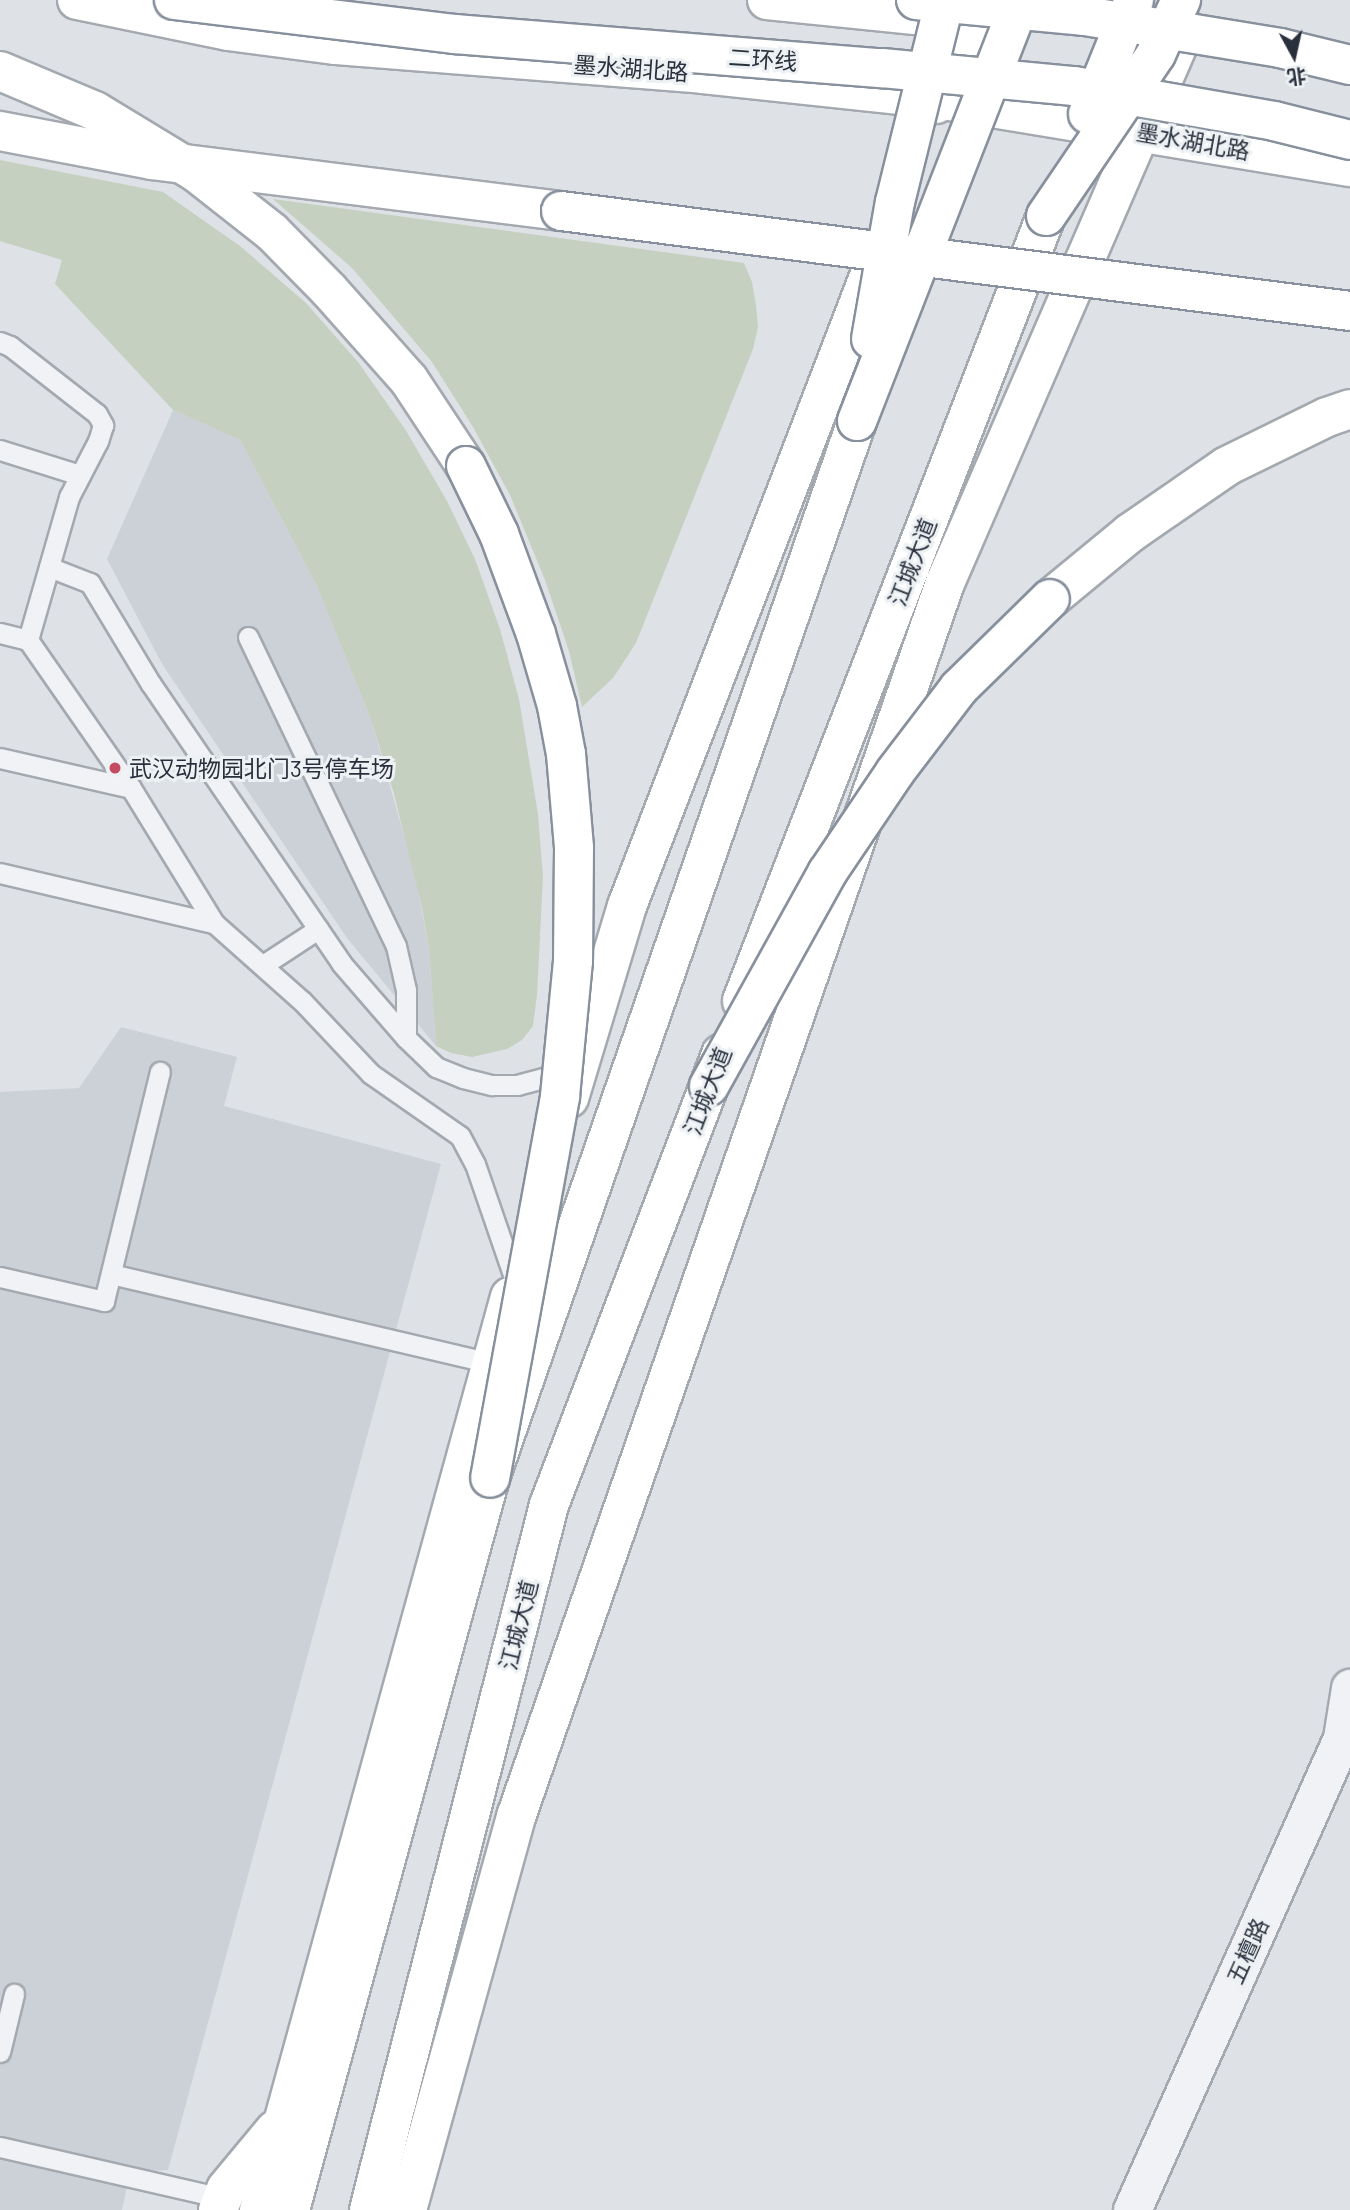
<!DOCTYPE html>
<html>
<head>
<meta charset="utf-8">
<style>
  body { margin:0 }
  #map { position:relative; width:1350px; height:2210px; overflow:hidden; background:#dee2e7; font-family:Barlow,"Noto Sans SC",sans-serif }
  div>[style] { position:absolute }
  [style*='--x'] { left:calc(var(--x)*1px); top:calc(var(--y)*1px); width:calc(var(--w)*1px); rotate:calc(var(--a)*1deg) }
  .built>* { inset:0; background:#ccd1d8 }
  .green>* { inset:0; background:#c5d0c0 }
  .roads { filter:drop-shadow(2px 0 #a4a9b0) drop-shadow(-2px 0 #a4a9b0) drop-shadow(0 2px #a4a9b0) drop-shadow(0 -2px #a4a9b0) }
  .lane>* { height:19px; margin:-9.5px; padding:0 9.5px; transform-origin:9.5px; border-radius:9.5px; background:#f1f2f5 }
  .street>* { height:37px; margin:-18.5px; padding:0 18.5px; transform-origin:18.5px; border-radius:18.5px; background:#f1f2f5 }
  .secondary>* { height:38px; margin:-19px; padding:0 19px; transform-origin:19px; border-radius:19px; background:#fff }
  .primary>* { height:38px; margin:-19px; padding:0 19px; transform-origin:19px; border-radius:19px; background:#fff }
  .highway>* { height:38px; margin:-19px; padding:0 19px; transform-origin:19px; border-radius:19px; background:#fff }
  .bridges { filter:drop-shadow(2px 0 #87909c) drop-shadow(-2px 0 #87909c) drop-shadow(0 2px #87909c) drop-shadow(0 -2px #87909c) }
  .highway-bridge>* { height:38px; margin:-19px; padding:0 19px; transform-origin:19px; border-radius:19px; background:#fff }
  .dots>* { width:19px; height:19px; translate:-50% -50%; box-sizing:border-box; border:4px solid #edf1f4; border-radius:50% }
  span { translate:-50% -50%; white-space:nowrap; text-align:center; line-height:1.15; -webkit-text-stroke:6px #edf1f4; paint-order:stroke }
  .street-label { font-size:23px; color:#29303c }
  .poi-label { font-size:23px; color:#29303c }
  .left { translate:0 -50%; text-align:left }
  .north { position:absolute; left:1259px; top:21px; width:70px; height:70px; -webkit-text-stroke:5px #edf1f4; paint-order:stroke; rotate:172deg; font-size:19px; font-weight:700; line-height:28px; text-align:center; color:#29303c }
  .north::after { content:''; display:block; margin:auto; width:24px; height:32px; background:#29303c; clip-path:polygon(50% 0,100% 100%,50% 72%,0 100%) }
</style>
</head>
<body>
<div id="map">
  <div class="built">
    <div style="clip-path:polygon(173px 410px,240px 440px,316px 584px,371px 720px,414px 870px,429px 948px,436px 1046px,347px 938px,162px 664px,107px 559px)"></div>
    <div style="clip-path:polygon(121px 1027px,237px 1057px,224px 1106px,441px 1164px,168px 2170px,130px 2172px,122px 2210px,0 2210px,0 1092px,79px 1088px)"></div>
  </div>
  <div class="green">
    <div style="clip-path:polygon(0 160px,163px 192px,240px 246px,306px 303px,358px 362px,405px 429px,447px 501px,475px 559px,500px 629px,519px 699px,538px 814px,543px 877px,537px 995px,533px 1026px,522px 1040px,507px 1049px,472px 1057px,451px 1053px,436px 1046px,429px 948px,422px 908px,394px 794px,371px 720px,316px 584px,240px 440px,173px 410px,55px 284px,62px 260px,0 241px)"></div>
    <div style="clip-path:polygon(273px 199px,744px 263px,752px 282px,756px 305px,758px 327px,753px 349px,636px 643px,613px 678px,582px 707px,569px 651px,545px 580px,510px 495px,473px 427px,432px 362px,352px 268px)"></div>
  </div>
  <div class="roads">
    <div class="lane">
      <div style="--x:0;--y:342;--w:11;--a:22"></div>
      <div style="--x:10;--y:346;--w:110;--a:38"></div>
      <div style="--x:97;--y:414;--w:13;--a:61"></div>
      <div style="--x:103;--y:425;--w:17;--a:107"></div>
      <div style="--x:98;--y:441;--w:63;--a:117.4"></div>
      <div style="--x:69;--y:497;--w:149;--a:106"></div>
      <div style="--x:28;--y:640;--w:180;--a:55.2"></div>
      <div style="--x:131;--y:788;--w:158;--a:58.4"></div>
      <div style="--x:214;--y:923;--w:118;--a:41.6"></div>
      <div style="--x:302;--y:1001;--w:100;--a:46.6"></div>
      <div style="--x:371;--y:1074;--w:108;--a:34.9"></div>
      <div style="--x:460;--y:1136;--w:32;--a:62"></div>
      <div style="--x:475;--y:1164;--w:123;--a:71"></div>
      <div style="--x:0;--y:450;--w:84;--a:17.4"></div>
      <div style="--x:49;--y:567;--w:44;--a:21.3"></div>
      <div style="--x:90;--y:583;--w:118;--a:58.9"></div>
      <div style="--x:151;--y:684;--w:338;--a:55.7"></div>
      <div style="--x:341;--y:963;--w:99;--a:49.1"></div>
      <div style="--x:406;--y:1038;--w:42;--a:44"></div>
      <div style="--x:436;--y:1067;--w:29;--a:22"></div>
      <div style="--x:463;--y:1078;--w:30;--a:14"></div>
      <div style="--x:492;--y:1085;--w:25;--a:0"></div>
      <div style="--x:517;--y:1085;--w:31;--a:-15"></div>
      <div style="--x:547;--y:1077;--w:21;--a:-29"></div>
      <div style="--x:0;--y:633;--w:29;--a:14"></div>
      <div style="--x:248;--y:637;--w:343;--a:64.4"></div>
      <div style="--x:396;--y:946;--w:45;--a:77.2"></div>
      <div style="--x:406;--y:990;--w:48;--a:90"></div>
      <div style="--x:0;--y:758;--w:134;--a:12.9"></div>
      <div style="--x:0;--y:873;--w:220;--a:13.2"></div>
      <div style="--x:263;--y:965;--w:66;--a:-33.2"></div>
      <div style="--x:111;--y:1274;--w:389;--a:13.2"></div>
      <div style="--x:0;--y:1277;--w:107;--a:13"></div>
      <div style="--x:104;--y:1301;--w:236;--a:-76.3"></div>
      <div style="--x:0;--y:2052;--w:60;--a:-76.4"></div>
      <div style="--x:0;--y:2147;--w:228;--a:12.9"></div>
    </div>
    <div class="street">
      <div style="--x:1132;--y:2210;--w:517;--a:-66.01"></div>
      <div style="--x:1342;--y:1738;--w:51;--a:-80.9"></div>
    </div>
    <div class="secondary">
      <div style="--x:77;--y:0;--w:154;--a:11.6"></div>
      <div style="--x:228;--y:31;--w:109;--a:7.4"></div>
      <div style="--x:336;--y:45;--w:368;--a:4.5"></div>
      <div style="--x:703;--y:74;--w:236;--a:6.1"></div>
      <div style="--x:938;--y:99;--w:418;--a:9.4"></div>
      <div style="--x:767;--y:0;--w:188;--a:5.8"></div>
    </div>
    <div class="primary">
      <div style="--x:936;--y:104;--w:113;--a:-66.6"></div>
      <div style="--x:569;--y:1098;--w:201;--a:-73.2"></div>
      <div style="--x:627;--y:906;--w:691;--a:-68.97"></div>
      <div style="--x:218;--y:2210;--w:22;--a:-69"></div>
      <div style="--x:226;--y:2189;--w:77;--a:-50.3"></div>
      <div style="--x:259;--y:2210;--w:947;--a:-74.63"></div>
      <div style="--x:407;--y:2210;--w:411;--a:-74.5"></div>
      <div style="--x:517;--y:1814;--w:1303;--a:-70.83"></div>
      <div style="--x:945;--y:583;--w:604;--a:-66.58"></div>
    </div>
    <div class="highway">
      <div style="--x:0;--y:71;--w:103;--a:22.8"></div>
      <div style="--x:95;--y:111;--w:119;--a:31.3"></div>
      <div style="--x:197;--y:173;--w:95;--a:38.2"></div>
      <div style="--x:272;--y:232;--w:81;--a:45.5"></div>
      <div style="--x:329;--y:290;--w:120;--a:48.4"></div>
      <div style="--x:409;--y:380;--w:103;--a:56.5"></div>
      <div style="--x:0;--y:131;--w:155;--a:10.8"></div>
      <div style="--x:152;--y:160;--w:412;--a:7.1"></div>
      <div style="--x:1050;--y:599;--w:104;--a:-39.5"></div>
      <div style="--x:1130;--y:533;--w:118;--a:-34.6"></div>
      <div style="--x:1227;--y:466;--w:111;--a:-26.1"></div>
      <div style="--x:1327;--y:417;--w:24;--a:-19"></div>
      <div style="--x:742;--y:1001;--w:842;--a:-68.83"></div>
      <div style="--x:290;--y:2210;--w:759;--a:-74.72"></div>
      <div style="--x:490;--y:1478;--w:1119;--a:-70.85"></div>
      <div style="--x:369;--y:2210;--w:728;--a:-75.68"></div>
      <div style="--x:549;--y:1505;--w:483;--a:-69.1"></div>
    </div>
  </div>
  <div class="bridges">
    <div class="highway-bridge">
      <div style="--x:174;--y:0;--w:283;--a:6.9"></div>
      <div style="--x:455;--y:34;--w:428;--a:4.6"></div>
      <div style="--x:882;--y:68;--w:193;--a:5.4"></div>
      <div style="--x:1074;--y:86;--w:203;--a:9.9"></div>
      <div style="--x:1274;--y:121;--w:78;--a:14"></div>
      <div style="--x:916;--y:0;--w:170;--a:5.4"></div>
      <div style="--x:1085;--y:16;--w:198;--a:9.3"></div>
      <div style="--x:1280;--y:48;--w:72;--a:13.7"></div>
      <div style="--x:1088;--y:114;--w:123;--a:-68"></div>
      <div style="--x:561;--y:211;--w:795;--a:7.22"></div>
      <div style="--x:1046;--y:216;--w:196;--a:-55.8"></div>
      <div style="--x:1156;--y:54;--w:60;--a:-65.2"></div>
      <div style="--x:871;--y:339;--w:139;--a:-80.1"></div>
      <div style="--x:895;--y:202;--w:208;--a:-76.1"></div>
      <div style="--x:857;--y:421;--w:452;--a:-68.7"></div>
      <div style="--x:466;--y:466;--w:76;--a:64.1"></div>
      <div style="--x:499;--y:534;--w:107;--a:69.7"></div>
      <div style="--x:536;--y:634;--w:75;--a:73.7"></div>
      <div style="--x:557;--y:706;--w:49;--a:79.4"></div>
      <div style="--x:566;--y:754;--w:94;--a:85.1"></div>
      <div style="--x:574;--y:848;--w:113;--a:90.5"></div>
      <div style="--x:573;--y:961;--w:137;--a:95.5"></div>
      <div style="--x:560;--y:1097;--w:387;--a:100.4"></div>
      <div style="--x:709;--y:1086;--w:244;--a:-61"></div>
      <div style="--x:827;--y:873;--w:122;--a:-56"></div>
      <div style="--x:895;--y:772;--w:106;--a:-52.7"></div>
      <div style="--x:959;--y:688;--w:127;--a:-44.4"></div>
    </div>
  </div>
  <div class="dots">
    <div style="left:115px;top:768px;background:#c34c62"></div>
  </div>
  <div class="street-label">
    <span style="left:763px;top:59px;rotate:4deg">二环线</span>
    <span style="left:631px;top:68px;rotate:4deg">墨水湖北路</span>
    <span style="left:1193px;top:141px;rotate:10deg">墨水湖北路</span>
    <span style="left:912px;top:562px;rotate:-69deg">江城大道</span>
    <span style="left:707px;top:1091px;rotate:-69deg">江城大道</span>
    <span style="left:518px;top:1625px;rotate:-76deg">江城大道</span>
    <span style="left:1247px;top:1951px;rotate:-66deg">五檀路</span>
  </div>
  <div class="poi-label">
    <span class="left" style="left:129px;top:768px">武汉动物园北门3号停车场</span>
  </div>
  <div class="north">北</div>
</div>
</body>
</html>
